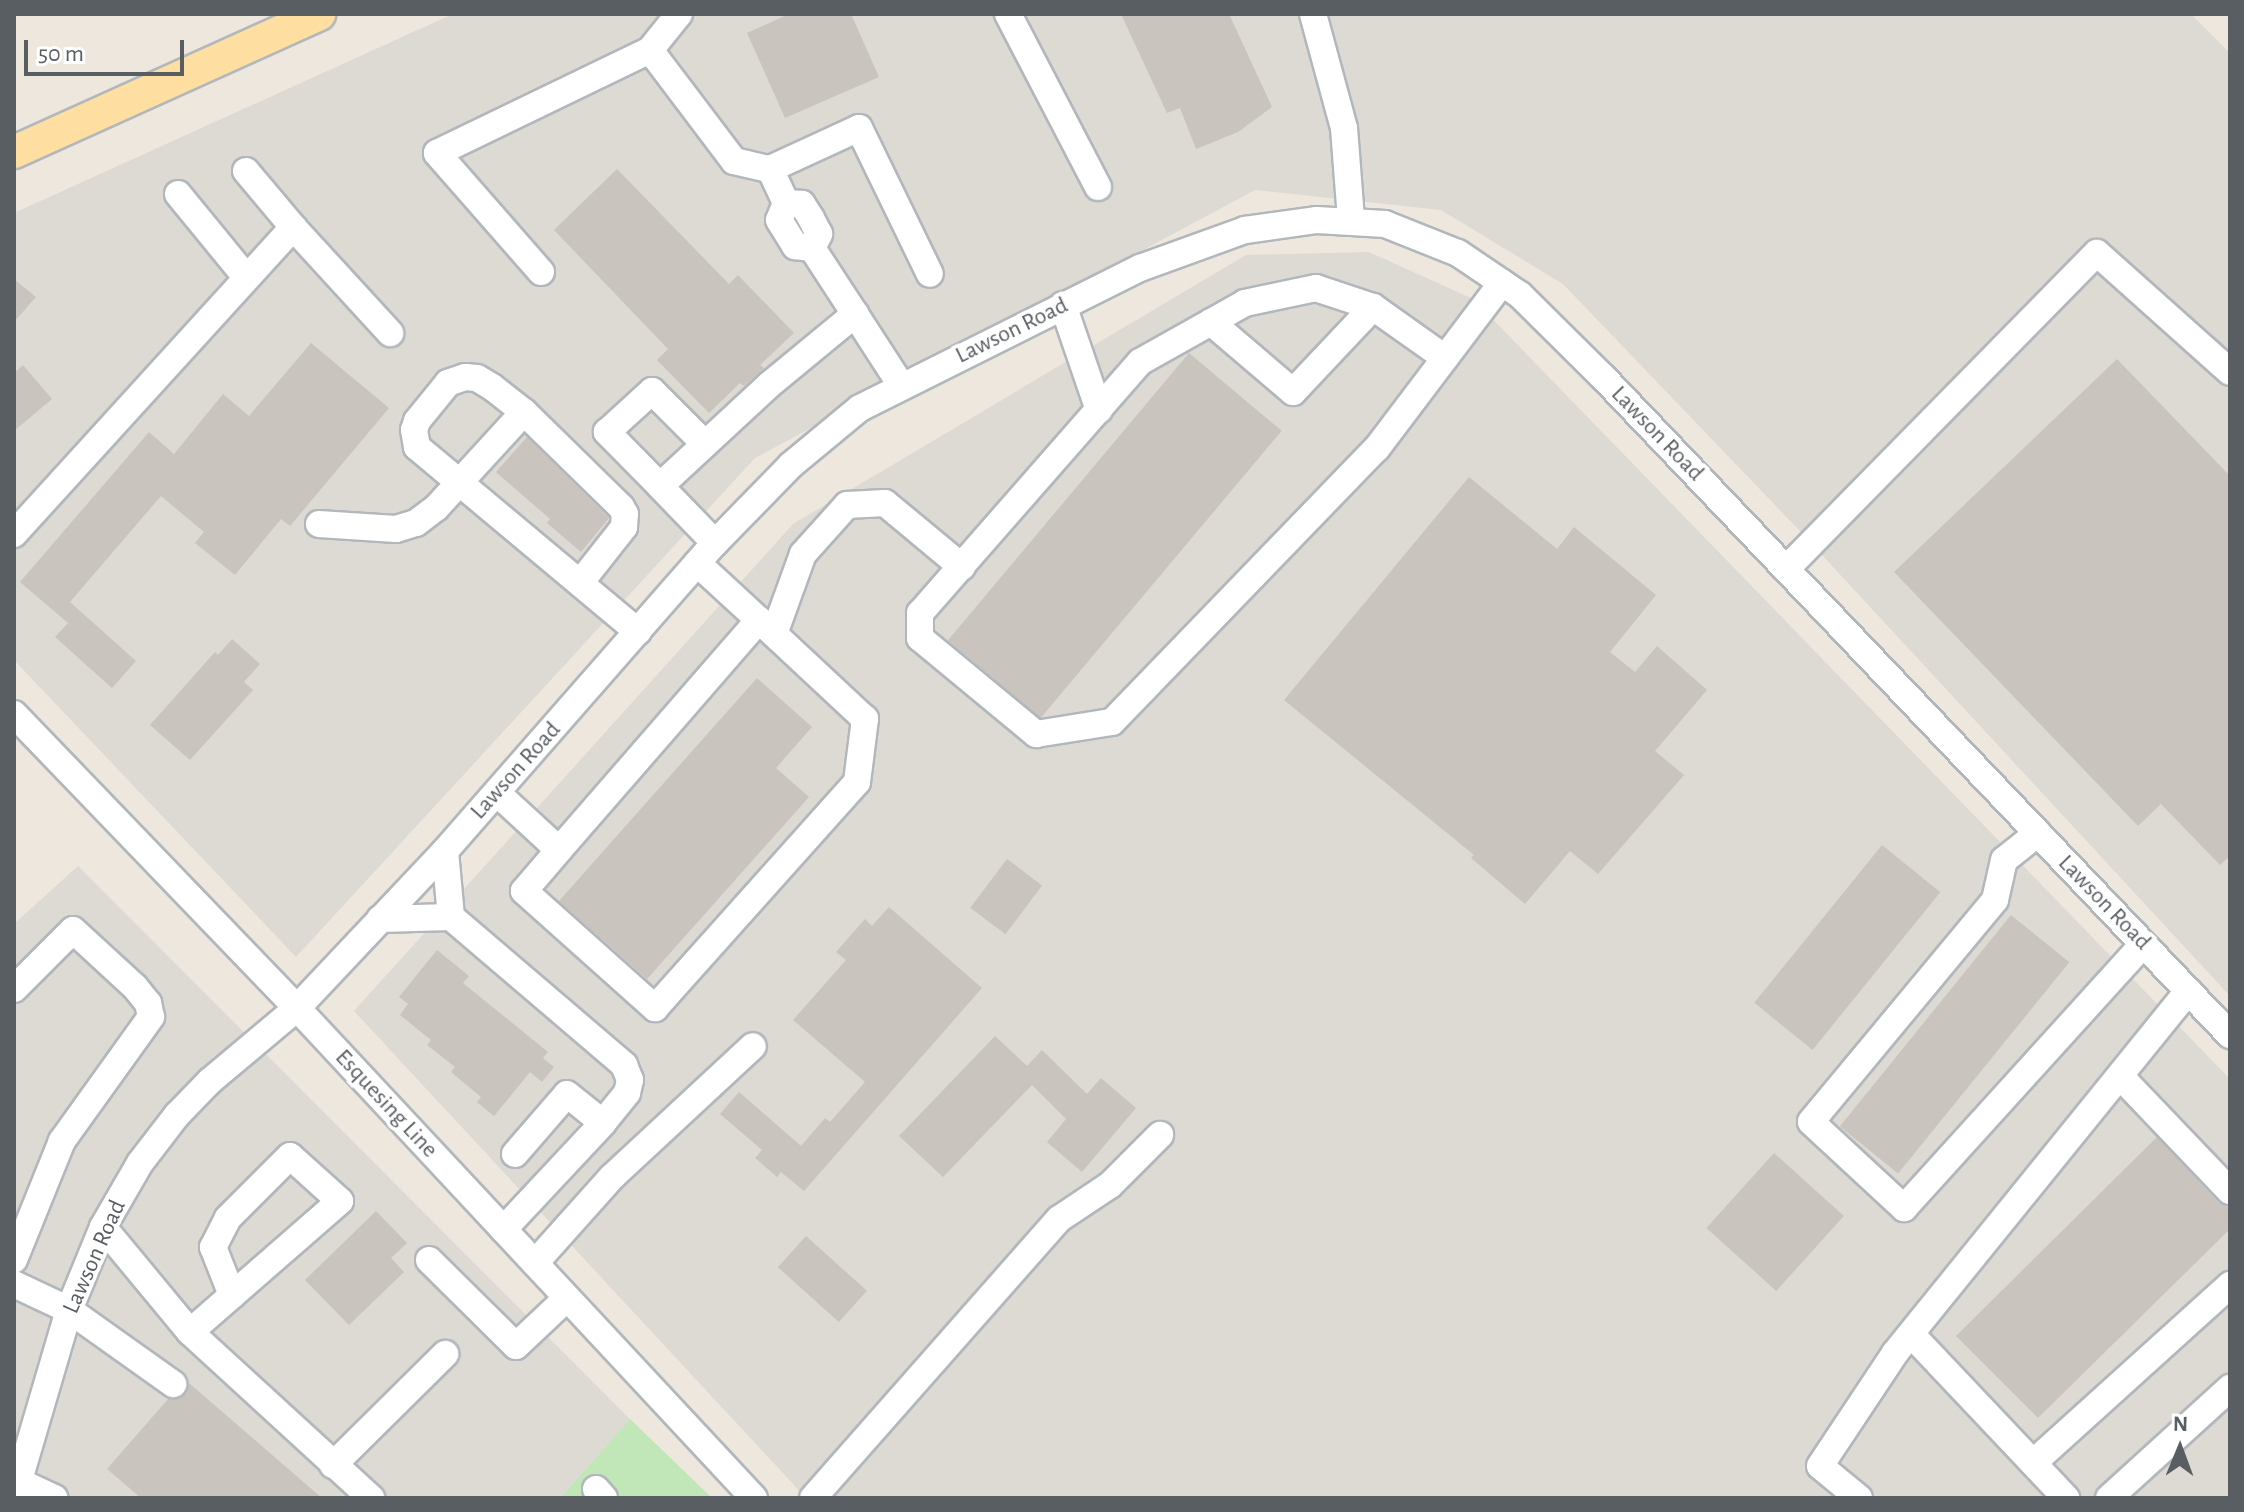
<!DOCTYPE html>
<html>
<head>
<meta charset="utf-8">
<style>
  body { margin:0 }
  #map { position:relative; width:2244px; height:1512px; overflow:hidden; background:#ede7de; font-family:"Alegreya Sans",sans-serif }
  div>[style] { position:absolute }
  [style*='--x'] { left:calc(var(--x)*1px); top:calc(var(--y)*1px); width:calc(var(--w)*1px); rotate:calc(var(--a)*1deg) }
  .industrial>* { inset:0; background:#ddd9d3 }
  .green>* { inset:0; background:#c1e7b8 }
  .building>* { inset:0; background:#c9c4be; transform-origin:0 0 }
  .roads { filter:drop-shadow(2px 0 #b2b7bb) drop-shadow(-2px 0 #b2b7bb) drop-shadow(0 2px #b2b7bb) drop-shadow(0 -2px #b2b7bb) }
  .minor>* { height:26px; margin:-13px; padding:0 13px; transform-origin:13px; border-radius:13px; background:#fff }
  .major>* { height:32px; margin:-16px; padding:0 16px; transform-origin:16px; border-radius:16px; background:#ffdfa1 }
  span { translate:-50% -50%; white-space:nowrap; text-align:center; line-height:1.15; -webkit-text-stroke:7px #fff; paint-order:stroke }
  .street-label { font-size:24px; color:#585e61 }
  .frame { position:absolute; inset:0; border:16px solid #585e61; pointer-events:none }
  .north { position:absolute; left:2140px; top:1408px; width:80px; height:80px; -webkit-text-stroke:6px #fff; paint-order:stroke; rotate:1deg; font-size:22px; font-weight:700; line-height:32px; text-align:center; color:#585e61 }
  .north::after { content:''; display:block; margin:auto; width:28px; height:36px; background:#585e61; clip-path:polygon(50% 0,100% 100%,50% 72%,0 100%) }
  .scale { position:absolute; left:24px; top:40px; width:160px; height:36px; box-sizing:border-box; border:4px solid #585e61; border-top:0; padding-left:10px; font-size:24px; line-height:28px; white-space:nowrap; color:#585e61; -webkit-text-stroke:6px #fff; paint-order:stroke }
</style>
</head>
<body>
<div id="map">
  <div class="industrial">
    <div style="clip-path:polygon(453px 14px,2191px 14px,2230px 53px,2230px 996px,1798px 529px,1563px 284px,1441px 210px,1255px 190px,755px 458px,296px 957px,14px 660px,14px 213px)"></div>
    <div style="clip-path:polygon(1369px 252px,1473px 299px,2230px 1079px,2230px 1498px,806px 1498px,354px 1011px,793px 524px,1246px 255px)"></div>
    <div style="clip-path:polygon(78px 866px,630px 1419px,560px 1498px,14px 1498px,14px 924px)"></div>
  </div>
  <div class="green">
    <div style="clip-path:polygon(630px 1419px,712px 1498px,560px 1498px)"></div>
  </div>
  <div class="building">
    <div style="clip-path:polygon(789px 14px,851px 14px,879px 77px,785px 118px,747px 33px)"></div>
    <div style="clip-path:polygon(1121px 14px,1229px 14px,1272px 107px,1238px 132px,1196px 149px,1180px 108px,1167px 113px)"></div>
    <div style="clip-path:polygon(617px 169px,729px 284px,738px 275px,794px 333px,760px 365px,764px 368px,744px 386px,740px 383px,709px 413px,657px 360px,668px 349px,554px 230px)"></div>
    <div style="clip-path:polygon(14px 279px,36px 297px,14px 322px)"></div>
    <div style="clip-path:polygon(311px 343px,389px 408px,290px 526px,281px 519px,235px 575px,195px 543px,204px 532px,161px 496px,70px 602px,136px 661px,112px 688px,55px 637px,68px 623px,20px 582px,149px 432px,174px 454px,223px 394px,249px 416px)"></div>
    <div style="left:1189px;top:353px;width:121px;height:375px;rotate:40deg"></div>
    <div style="clip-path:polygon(2117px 359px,2230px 476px,2230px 856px,2220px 865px,2161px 804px,2138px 826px,1894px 572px)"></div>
    <div style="clip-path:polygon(23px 365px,52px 399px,14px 431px,14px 373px)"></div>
    <div style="clip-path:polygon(527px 437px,609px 518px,581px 552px,547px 523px,550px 519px,496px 472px)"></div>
    <div style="clip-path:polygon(1469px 477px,1557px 549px,1574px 527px,1656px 595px,1610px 652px,1635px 672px,1657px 646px,1707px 690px,1655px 751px,1684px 775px,1598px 874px,1570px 851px,1525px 904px,1471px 858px,1474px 855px,1284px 700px)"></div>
    <div style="clip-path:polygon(232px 639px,260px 664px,244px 682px,253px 690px,190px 760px,150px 725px,215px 652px,218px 655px)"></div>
    <div style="clip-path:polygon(757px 678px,812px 727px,776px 768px,809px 797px,647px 979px,559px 901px)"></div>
    <div style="left:1882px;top:845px;width:75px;height:203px;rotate:39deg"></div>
    <div style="left:1007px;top:859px;width:44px;height:61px;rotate:37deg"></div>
    <div style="clip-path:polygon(889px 907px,982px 988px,804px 1191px,781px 1172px,777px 1177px,755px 1158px,762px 1150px,720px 1114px,739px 1092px,801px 1146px,825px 1118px,830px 1122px,865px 1082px,793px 1020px,846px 960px,836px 952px,865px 919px,872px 926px)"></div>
    <div style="left:2011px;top:915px;width:75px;height:272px;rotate:39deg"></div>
    <div style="clip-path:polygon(437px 950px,469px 976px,463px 983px,548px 1052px,543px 1058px,554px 1067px,542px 1082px,530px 1072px,494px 1116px,477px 1102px,481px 1097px,451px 1072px,455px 1067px,427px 1045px,431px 1040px,400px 1015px,408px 1004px,399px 997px)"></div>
    <div style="clip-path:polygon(995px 1036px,1027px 1066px,1042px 1050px,1087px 1094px,1101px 1078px,1136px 1108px,1082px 1172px,1047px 1142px,1066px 1119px,1032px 1085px,943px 1177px,899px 1136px)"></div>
    <div style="clip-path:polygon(2157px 1137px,2218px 1202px,2230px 1208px,2230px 1229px,2038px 1418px,1956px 1336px)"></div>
    <div style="left:1774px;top:1153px;width:94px;height:101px;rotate:42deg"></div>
    <div style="clip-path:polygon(376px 1211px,407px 1243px,391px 1258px,404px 1272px,349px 1325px,305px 1280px)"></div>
    <div style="left:806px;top:1236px;width:82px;height:42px;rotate:42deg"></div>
    <div style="clip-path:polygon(189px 1383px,322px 1498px,141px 1498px,107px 1469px,168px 1399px,179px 1399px,186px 1394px)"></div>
  </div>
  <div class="roads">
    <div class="minor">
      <div style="--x:1008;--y:14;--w:195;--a:62.5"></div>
      <div style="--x:1313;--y:14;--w:118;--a:74.8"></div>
      <div style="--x:1344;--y:128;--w:91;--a:85.6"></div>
      <div style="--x:650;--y:50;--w:46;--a:-51.1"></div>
      <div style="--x:246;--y:171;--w:73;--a:50"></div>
      <div style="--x:178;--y:194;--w:107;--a:50.7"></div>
      <div style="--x:786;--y:203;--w:38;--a:-115"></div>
      <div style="--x:770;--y:169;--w:98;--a:-24.7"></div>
      <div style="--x:859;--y:128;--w:162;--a:64.1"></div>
      <div style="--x:812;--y:248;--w:16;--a:-63"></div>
      <div style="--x:819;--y:234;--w:18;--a:-117"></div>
      <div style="--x:811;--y:218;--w:17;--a:-123"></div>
      <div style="--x:802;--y:204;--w:16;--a:-176"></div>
      <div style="--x:786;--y:203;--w:18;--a:112"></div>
      <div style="--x:779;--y:220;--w:31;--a:58"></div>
      <div style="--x:795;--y:246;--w:17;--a:7"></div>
      <div style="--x:812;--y:248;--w:79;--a:56.9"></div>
      <div style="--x:541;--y:272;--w:158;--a:-131.2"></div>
      <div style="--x:437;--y:153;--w:237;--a:-25.8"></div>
      <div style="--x:650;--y:50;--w:139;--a:52.9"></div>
      <div style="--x:734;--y:161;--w:37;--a:13"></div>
      <div style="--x:1063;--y:305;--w:111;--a:71.1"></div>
      <div style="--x:1211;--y:322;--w:108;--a:40.5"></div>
      <div style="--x:1293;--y:392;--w:117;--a:-46.7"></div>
      <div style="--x:1445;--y:358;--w:88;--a:-144.7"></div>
      <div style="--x:1373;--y:307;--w:60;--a:-161.6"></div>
      <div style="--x:1316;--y:288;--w:73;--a:168.1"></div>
      <div style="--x:1245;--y:303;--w:120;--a:150.7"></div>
      <div style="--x:1140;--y:362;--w:334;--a:131.2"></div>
      <div style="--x:920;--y:613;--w:25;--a:90"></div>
      <div style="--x:920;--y:638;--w:151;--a:39.6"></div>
      <div style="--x:1036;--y:734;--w:77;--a:-9"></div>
      <div style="--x:1112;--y:722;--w:381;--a:-46"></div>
      <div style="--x:1377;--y:448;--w:207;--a:-52.9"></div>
      <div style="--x:660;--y:486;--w:76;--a:-134.5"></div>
      <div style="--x:607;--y:432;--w:61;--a:-42.3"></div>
      <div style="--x:652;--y:391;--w:75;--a:45"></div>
      <div style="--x:319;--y:524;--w:77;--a:3.7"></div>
      <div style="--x:396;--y:529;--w:21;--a:-17"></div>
      <div style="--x:416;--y:523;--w:25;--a:-37"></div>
      <div style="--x:436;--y:508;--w:130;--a:-47.5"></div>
      <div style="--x:14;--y:534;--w:415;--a:-47.7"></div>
      <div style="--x:293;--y:227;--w:144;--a:47.5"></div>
      <div style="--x:715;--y:543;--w:79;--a:-134"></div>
      <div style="--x:660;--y:486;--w:149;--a:-42.8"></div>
      <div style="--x:769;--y:385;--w:112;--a:-39.5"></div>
      <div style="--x:855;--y:314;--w:85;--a:57.1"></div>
      <div style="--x:1786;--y:569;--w:443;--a:-45.5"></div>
      <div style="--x:2097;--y:253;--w:178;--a:41.8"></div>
      <div style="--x:580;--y:583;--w:71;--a:-51.8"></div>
      <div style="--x:624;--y:527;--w:13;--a:-86"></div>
      <div style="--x:625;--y:514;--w:8;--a:-120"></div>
      <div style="--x:621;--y:507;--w:136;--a:-135.6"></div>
      <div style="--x:524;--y:412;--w:41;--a:-142"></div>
      <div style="--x:492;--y:387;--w:17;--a:-149"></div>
      <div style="--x:477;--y:378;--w:12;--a:-175"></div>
      <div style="--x:465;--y:377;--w:18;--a:161"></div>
      <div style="--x:448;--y:383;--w:49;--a:129.2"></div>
      <div style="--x:417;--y:421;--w:9;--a:108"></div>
      <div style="--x:414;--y:430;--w:17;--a:80"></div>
      <div style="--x:417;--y:447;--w:288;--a:39.9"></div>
      <div style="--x:774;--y:634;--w:85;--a:-70.1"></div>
      <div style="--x:803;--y:554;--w:66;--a:-48.1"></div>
      <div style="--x:847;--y:505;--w:38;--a:-3"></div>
      <div style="--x:885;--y:503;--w:100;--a:39.7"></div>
      <div style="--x:14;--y:714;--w:408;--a:46.1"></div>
      <div style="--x:297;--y:1008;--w:670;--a:47"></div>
      <div style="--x:497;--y:793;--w:84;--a:42.6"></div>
      <div style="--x:559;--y:850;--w:305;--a:-49"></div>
      <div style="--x:759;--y:620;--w:84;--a:-137.4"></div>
      <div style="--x:2038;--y:833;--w:43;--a:141.5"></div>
      <div style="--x:2004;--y:860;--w:41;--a:102.7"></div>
      <div style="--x:1995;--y:900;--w:288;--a:129.7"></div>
      <div style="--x:1811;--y:1122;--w:127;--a:42.8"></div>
      <div style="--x:1904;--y:1208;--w:356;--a:-47.8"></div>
      <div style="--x:559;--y:850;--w:54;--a:130.5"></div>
      <div style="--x:524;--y:891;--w:176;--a:41.8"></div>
      <div style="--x:655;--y:1008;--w:303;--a:-48.2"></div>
      <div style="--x:857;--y:782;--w:64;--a:-82.8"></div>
      <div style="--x:865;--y:719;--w:145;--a:-137"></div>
      <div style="--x:451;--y:917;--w:228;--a:40.5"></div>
      <div style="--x:624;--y:1065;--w:16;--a:68"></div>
      <div style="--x:630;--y:1080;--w:13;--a:103"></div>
      <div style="--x:627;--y:1093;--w:38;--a:129"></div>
      <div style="--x:603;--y:1123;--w:146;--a:133.1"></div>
      <div style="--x:380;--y:919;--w:71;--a:-1.6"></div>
      <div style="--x:451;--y:917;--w:66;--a:-95.2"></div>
      <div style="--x:14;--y:989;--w:83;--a:-45"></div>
      <div style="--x:73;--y:930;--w:84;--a:42.6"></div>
      <div style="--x:135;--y:987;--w:21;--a:51"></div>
      <div style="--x:148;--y:1003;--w:14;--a:78"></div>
      <div style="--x:151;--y:1017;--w:153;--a:125.7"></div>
      <div style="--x:62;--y:1141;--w:128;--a:112"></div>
      <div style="--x:2120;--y:1076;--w:159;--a:46.3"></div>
      <div style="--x:515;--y:1154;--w:79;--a:-49.1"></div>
      <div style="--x:567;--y:1094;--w:46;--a:38.9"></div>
      <div style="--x:103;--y:1227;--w:136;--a:50.4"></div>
      <div style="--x:190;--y:1332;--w:246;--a:42.5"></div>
      <div style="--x:429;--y:1260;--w:122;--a:44.7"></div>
      <div style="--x:516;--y:1346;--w:70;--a:-43.3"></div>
      <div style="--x:535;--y:1263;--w:115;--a:-48.2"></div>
      <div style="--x:612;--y:1177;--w:192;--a:-42.9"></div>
      <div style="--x:14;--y:1284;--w:61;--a:25.3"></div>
      <div style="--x:69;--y:1310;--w:128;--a:35.4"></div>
      <div style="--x:190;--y:1332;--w:199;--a:-41.1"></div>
      <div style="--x:340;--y:1201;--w:67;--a:-138"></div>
      <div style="--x:290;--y:1156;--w:88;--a:135"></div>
      <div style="--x:228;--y:1218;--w:33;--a:117"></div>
      <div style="--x:213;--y:1247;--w:52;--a:68.4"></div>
      <div style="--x:1911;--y:1334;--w:226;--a:46.6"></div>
      <div style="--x:2033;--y:1463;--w:266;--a:-42.1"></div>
      <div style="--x:333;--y:1465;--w:158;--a:-44.7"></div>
      <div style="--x:20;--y:1482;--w:38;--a:25"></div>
      <div style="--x:596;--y:1489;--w:12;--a:48"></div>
      <div style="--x:14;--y:1497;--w:195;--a:-73.6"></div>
      <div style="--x:69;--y:1310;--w:90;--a:-67.7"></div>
      <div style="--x:103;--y:1227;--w:74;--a:-60"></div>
      <div style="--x:140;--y:1163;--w:61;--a:-52.4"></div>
      <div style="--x:177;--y:1115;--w:47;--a:-45.9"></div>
      <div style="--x:210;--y:1081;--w:114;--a:-40"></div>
      <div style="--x:297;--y:1008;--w:216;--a:-46.7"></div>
      <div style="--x:445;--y:851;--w:410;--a:-48.8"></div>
      <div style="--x:715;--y:543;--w:109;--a:-45.7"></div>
      <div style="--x:791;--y:465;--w:89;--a:-39.6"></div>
      <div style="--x:860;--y:408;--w:313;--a:-26.6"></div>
      <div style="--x:1140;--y:268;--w:112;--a:-19.9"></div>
      <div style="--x:1245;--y:230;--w:73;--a:-7.9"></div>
      <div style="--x:1317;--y:220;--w:68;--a:3.4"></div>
      <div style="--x:1385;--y:224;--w:79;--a:21.7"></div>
      <div style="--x:1458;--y:253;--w:75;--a:34.1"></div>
      <div style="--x:1520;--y:295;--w:117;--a:44.7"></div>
      <div style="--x:1603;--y:377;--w:909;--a:46.38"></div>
      <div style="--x:813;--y:1498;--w:372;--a:-48.6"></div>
      <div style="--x:1059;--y:1219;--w:61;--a:-33.7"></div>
      <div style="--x:1110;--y:1185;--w:71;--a:-45"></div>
      <div style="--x:1859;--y:1498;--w:50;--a:-140.6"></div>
      <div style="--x:1820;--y:1466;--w:136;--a:-56.4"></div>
      <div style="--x:1895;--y:1353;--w:466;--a:-51"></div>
      <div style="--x:2109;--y:1498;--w:164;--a:-42.3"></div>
    </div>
    <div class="major">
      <div style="--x:14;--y:152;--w:335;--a:-24.3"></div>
    </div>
  </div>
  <div class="street-label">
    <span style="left:1012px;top:331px;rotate:-26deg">Lawson Road</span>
    <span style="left:1657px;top:434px;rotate:46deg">Lawson Road</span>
    <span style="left:516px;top:771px;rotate:-48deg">Lawson Road</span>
    <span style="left:2104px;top:903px;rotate:46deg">Lawson Road</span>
    <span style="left:386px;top:1104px;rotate:47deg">Esquesing Line</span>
    <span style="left:95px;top:1257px;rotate:-66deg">Lawson Road</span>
  </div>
  <div class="frame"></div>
  <div class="north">N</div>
  <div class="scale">50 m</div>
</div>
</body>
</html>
